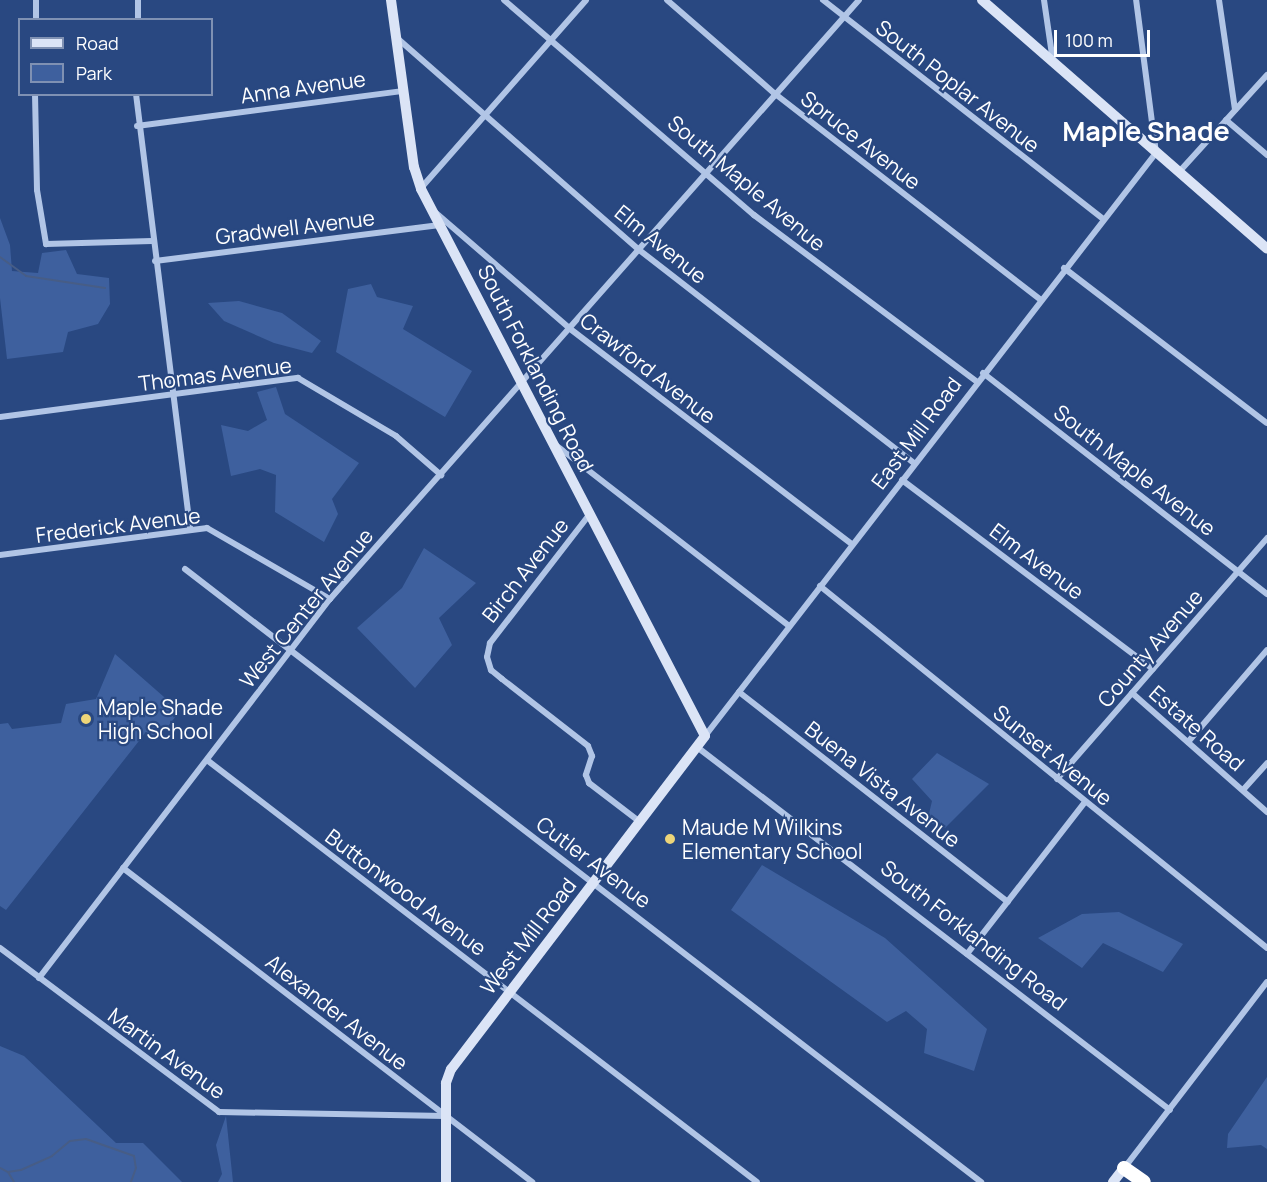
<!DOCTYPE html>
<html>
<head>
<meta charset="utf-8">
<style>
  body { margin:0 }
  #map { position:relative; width:1267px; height:1182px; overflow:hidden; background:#294881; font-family:Manrope,sans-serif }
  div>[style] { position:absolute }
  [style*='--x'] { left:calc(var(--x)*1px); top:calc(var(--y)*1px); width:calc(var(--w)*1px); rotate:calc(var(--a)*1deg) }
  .green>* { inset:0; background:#3e609e }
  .stream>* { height:2px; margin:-1px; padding:0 1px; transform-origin:1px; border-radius:1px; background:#475d86 }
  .street>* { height:6px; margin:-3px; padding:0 3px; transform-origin:3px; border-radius:3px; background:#b1c5e6 }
  .secondary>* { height:10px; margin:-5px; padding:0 5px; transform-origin:5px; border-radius:5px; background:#dbe4f6 }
  .highway>* { height:14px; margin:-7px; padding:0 7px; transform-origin:7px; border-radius:7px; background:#fff }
  .dots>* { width:16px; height:16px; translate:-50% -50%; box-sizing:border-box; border:3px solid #294881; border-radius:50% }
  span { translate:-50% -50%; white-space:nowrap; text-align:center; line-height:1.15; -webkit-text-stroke:4.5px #294881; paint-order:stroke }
  .street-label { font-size:21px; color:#fff }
  .poi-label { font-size:21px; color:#fff }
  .left { translate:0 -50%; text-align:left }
  .district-label { font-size:27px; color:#fff; font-weight:700 }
  .legend { position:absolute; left:18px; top:18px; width:195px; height:78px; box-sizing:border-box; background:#294881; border:2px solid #7f91b3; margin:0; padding:8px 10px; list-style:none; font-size:18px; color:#fff }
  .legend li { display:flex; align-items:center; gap:12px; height:30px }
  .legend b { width:30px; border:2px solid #7f91b3 }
  .scale { position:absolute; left:1054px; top:30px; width:96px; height:27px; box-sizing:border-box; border:3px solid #fff; border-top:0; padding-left:8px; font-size:18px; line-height:21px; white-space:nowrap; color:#fff; -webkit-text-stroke:4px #294881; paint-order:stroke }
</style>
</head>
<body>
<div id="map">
  <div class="green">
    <div style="clip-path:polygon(0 218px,10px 245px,12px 271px,38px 273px,42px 253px,66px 250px,77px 274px,109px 278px,110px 304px,98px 324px,68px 332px,63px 352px,7px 359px,0 298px)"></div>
    <div style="clip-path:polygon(371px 284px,377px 297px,413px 306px,403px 329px,472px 371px,445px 417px,336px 352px,348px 289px)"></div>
    <div style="clip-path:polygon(239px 301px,282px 313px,321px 341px,312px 353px,274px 343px,224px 321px,208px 303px)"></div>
    <div style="clip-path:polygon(276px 387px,285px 414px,359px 463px,332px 499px,338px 514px,324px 542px,275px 512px,276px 475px,260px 469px,231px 476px,221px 425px,248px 431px,267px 420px,257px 392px)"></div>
    <div style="clip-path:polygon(424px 548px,476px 583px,439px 618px,452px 645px,415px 688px,357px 628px,402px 588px)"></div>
    <div style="clip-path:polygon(115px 654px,180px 711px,157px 740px,146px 732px,6px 910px,0 906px,0 724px,8px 723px,12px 729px,61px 723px,66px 704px,96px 699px)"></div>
    <div style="clip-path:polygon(937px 753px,989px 784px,945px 828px,927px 822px,932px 801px,912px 779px)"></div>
    <div style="clip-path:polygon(762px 865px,885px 938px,987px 1029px,974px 1071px,924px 1053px,927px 1029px,906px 1011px,887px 1022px,731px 910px)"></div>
    <div style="clip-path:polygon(1119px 912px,1183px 944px,1163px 972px,1103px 943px,1082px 968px,1038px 938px,1082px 914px)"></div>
    <div style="clip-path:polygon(0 1046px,24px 1056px,116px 1143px,143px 1143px,182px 1182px,0 1182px)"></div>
    <div style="clip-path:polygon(1267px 1077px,1267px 1149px,1261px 1145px,1227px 1148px,1228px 1134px)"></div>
    <div style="clip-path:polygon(226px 1116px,233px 1182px,218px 1182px,222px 1174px,216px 1145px)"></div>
  </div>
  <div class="stream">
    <div style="--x:0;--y:257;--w:32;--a:36"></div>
    <div style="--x:26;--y:276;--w:80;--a:8.6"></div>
    <div style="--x:0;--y:1168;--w:9;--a:27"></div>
    <div style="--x:8;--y:1172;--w:13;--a:-9"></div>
    <div style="--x:21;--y:1170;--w:34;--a:-24"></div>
    <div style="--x:52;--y:1156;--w:23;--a:-40"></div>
    <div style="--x:70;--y:1141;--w:16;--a:-7"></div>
    <div style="--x:86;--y:1139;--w:51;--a:19.5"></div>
    <div style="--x:134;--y:1156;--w:12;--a:81"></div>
    <div style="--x:136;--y:1168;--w:15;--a:110"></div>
    <div style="--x:8;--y:1172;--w:12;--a:59"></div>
  </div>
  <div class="street">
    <div style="--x:138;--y:0;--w:20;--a:90"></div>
    <div style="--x:504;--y:0;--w:330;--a:40.7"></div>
    <div style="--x:754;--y:215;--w:277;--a:36.8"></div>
    <div style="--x:667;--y:0;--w:142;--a:41"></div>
    <div style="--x:774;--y:93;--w:336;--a:37.8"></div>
    <div style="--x:823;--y:0;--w:355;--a:38"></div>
    <div style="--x:1044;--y:0;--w:63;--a:81.7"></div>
    <div style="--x:1219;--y:0;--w:111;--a:81.7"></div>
    <div style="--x:36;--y:20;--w:20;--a:-90"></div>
    <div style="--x:397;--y:38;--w:320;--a:41.2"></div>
    <div style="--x:638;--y:249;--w:349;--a:37.8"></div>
    <div style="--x:35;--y:94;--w:96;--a:88.8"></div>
    <div style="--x:37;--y:190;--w:55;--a:80.5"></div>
    <div style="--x:46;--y:244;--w:106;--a:-1.6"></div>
    <div style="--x:136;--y:94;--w:438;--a:82.9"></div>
    <div style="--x:1226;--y:120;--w:54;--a:40.5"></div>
    <div style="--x:137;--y:126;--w:267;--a:-7.5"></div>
    <div style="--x:1179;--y:172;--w:131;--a:-47.8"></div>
    <div style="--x:421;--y:188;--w:250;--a:-48.7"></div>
    <div style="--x:436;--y:213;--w:176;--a:40.8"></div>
    <div style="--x:569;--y:328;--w:356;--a:37.4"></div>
    <div style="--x:155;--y:261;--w:287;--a:-7.2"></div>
    <div style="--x:1064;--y:268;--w:255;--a:37.4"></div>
    <div style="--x:983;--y:373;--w:360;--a:37.9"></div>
    <div style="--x:0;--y:417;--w:301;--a:-7.5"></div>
    <div style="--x:298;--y:378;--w:114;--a:30.6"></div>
    <div style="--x:396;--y:436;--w:60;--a:40.9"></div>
    <div style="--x:557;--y:446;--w:294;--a:37.8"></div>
    <div style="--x:902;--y:480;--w:314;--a:37"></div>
    <div style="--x:589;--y:515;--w:162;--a:127.7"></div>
    <div style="--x:490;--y:643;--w:14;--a:102"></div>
    <div style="--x:487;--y:657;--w:14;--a:73"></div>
    <div style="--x:491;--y:670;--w:14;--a:39"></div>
    <div style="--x:502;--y:679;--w:109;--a:37.9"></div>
    <div style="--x:588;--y:746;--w:11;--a:68"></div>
    <div style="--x:592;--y:756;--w:20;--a:108"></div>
    <div style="--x:586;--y:775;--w:9;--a:69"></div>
    <div style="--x:589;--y:783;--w:64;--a:37.4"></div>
    <div style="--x:0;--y:555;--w:209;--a:-7.4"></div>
    <div style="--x:207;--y:528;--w:142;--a:30"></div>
    <div style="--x:185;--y:569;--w:1005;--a:37.6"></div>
    <div style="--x:820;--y:586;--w:575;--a:39"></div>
    <div style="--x:739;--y:692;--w:341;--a:38"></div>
    <div style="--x:1132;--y:693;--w:180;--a:41.4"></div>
    <div style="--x:705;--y:736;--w:737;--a:-52.28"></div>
    <div style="--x:1156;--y:153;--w:154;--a:-97.4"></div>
    <div style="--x:1188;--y:742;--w:121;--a:-49.3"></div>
    <div style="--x:697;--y:747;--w:596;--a:37.5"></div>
    <div style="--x:207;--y:760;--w:693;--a:37.5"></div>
    <div style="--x:1057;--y:779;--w:320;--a:-48.9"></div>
    <div style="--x:1243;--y:790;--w:36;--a:-48"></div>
    <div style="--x:123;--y:868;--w:516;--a:37.51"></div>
    <div style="--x:0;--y:948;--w:274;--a:36.8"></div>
    <div style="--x:219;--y:1112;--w:226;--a:1"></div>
    <div style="--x:967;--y:954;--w:192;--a:-52.2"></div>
    <div style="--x:39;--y:978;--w:478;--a:-52.5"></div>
    <div style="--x:330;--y:599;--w:799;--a:-48.55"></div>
    <div style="--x:1125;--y:1167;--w:233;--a:-52.5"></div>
  </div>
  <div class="secondary">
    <div style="--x:391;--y:0;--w:169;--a:82.2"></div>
    <div style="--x:414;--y:167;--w:23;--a:72"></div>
    <div style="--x:421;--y:189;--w:616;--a:62.56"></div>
    <div style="--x:705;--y:736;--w:419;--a:127.3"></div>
    <div style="--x:451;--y:1069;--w:15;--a:110"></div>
    <div style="--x:446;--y:1083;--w:99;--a:90"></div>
    <div style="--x:982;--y:0;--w:378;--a:41.1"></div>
    <div style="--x:1113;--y:1182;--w:18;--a:-52"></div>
  </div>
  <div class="highway">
    <div style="--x:1124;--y:1168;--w:24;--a:35"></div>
  </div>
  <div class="dots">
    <div style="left:86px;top:719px;background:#edd579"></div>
    <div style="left:670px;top:839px;background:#edd579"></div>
  </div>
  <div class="street-label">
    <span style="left:958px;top:86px;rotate:38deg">South Poplar Avenue</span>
    <span style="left:303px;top:87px;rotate:-8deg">Anna Avenue</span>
    <span style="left:861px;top:140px;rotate:38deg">Spruce Avenue</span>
    <span style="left:747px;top:183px;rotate:40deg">South Maple Avenue</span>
    <span style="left:295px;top:227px;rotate:-7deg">Gradwell Avenue</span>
    <span style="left:661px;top:244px;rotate:39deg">Elm Avenue</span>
    <span style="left:536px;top:368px;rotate:63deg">South Forklanding Road</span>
    <span style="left:648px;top:368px;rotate:38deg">Crawford Avenue</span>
    <span style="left:215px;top:374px;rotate:-7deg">Thomas Avenue</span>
    <span style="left:916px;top:433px;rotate:-53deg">East Mill Road</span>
    <span style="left:1135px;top:470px;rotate:38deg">South Maple Avenue</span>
    <span style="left:118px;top:525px;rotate:-7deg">Frederick Avenue</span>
    <span style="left:1037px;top:561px;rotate:37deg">Elm Avenue</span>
    <span style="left:525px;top:570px;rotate:-52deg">Birch Avenue</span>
    <span style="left:306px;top:608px;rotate:-51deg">West Center Avenue</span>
    <span style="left:1150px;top:648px;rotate:-49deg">County Avenue</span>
    <span style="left:1197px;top:728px;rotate:41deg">Estate Road</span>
    <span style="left:1053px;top:755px;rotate:39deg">Sunset Avenue</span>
    <span style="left:883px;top:784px;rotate:38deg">Buena Vista Avenue</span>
    <span style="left:594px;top:862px;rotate:37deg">Cutler Avenue</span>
    <span style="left:406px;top:892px;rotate:37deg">Buttonwood Avenue</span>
    <span style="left:974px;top:935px;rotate:38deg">South Forklanding Road</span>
    <span style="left:528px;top:936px;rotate:-52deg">West Mill Road</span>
    <span style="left:337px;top:1012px;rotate:38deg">Alexander Avenue</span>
    <span style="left:167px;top:1053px;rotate:36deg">Martin Avenue</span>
  </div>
  <div class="poi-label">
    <span class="left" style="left:98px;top:719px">Maple Shade<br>High School</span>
    <span class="left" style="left:682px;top:839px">Maude M Wilkins<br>Elementary School</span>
  </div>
  <div class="district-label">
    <span style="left:1146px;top:131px">Maple Shade</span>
  </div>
  <ul class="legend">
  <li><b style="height:8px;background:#dbe4f6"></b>Road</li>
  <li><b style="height:16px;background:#3e609e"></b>Park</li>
  </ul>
  <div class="scale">100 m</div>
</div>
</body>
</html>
